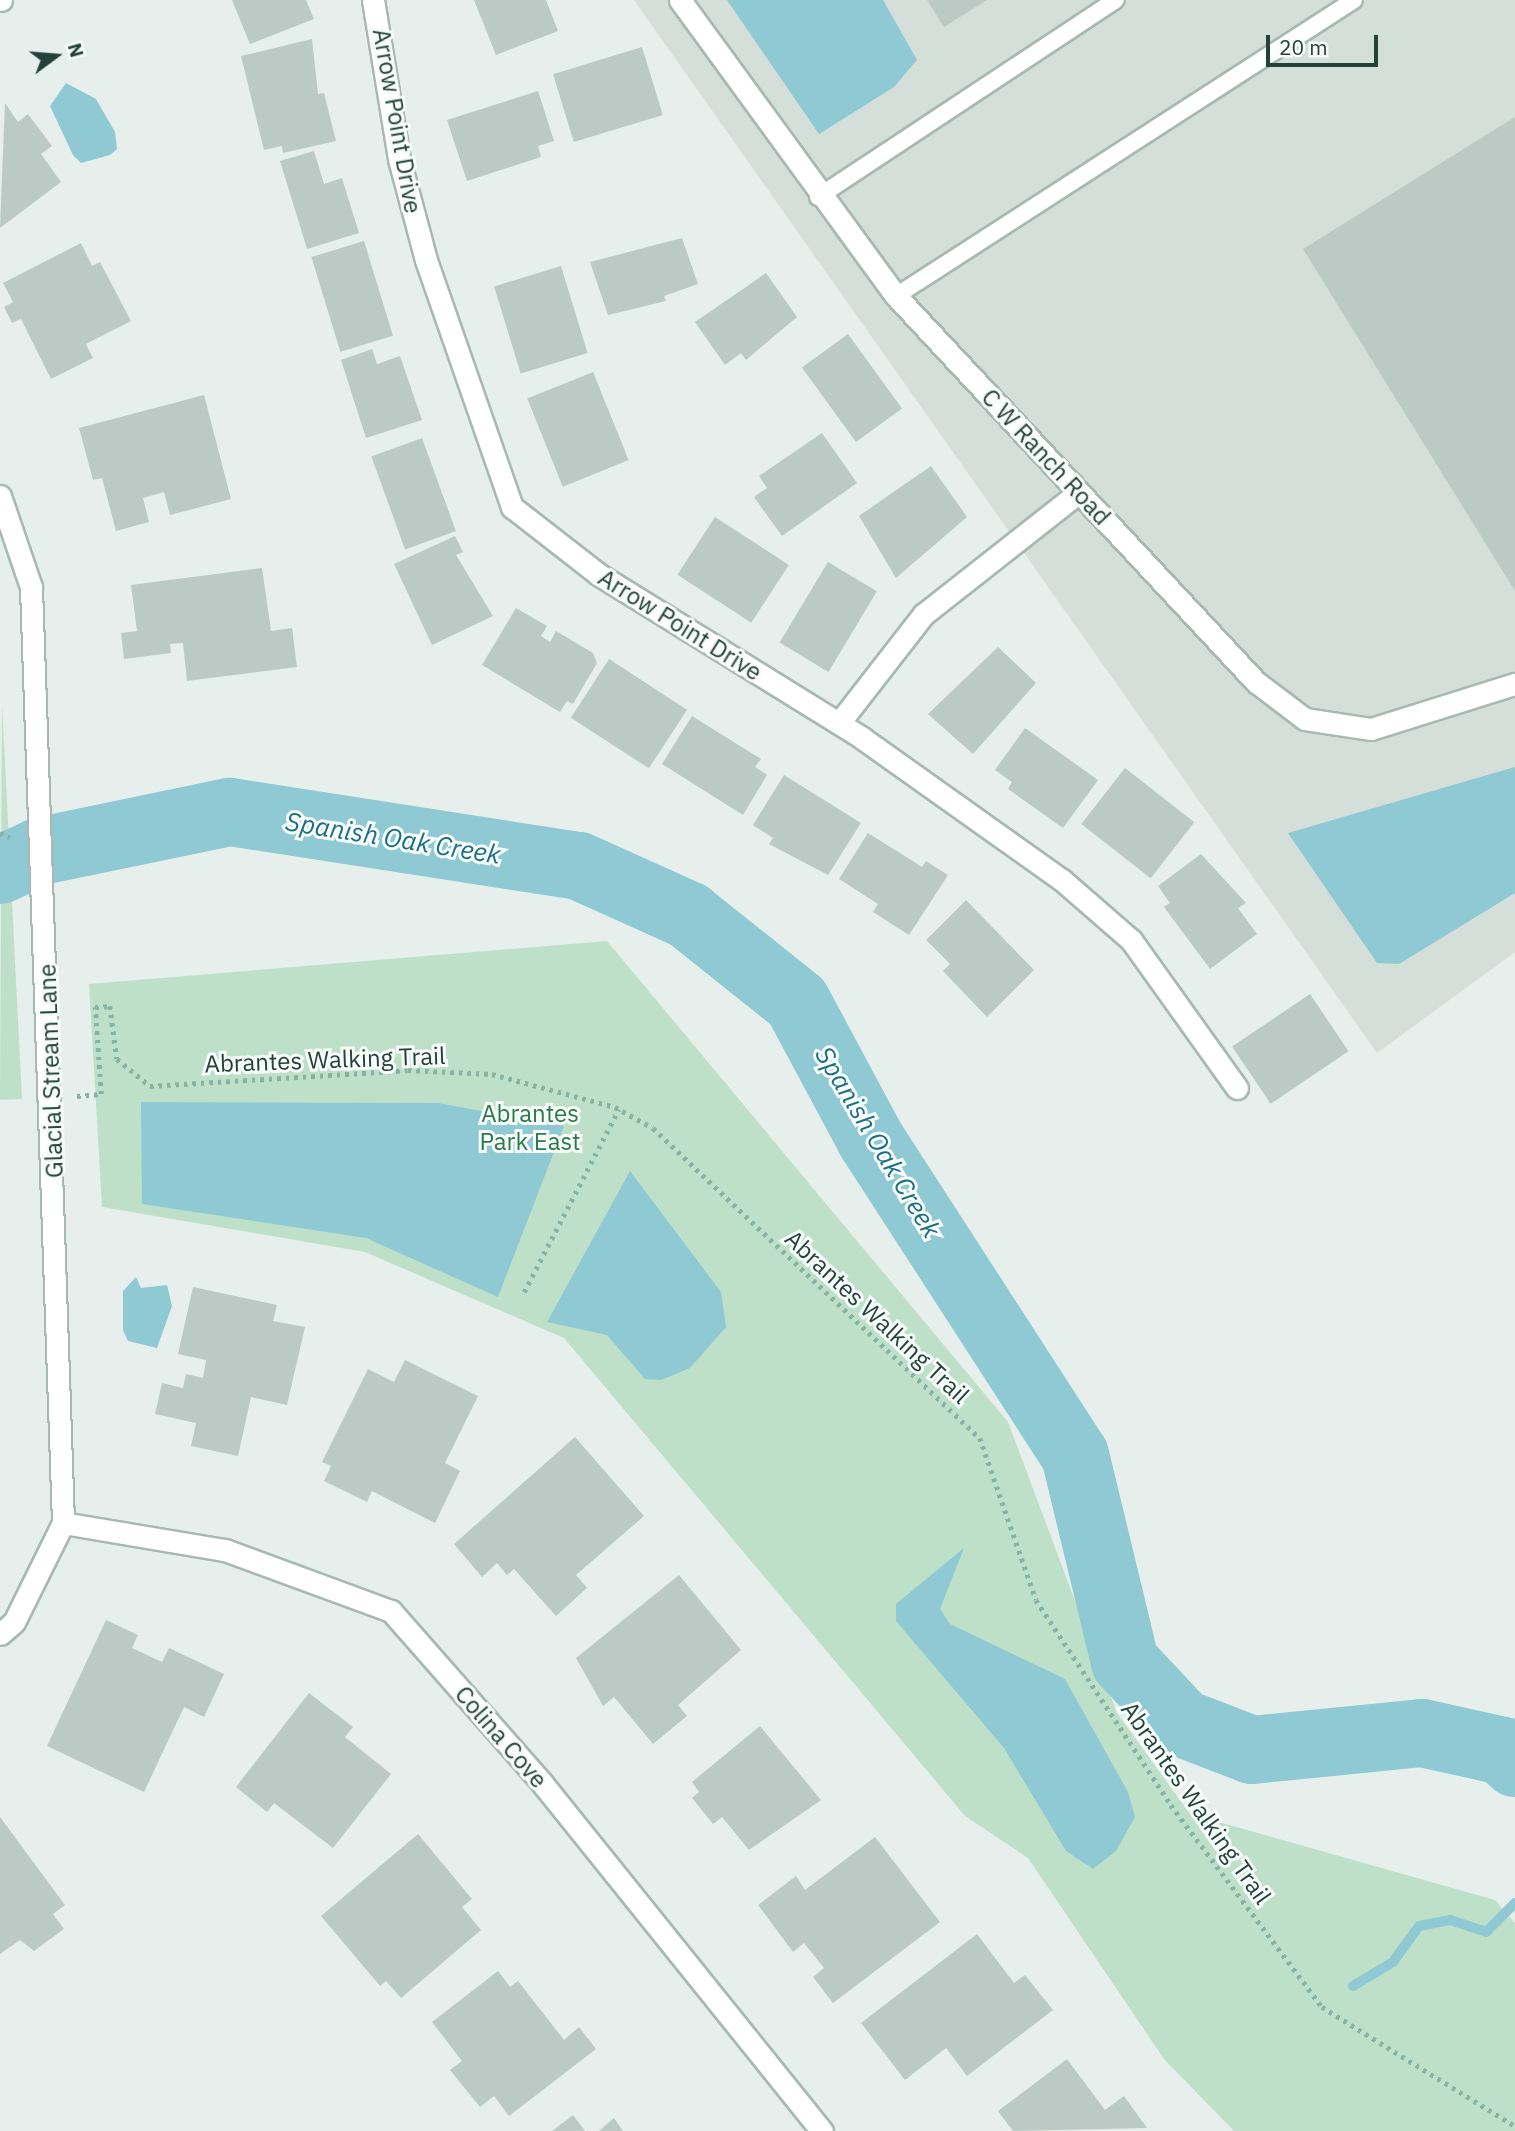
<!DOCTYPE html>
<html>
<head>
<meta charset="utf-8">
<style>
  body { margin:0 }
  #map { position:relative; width:1515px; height:2131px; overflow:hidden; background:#e6efeb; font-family:"IBM Plex Sans",sans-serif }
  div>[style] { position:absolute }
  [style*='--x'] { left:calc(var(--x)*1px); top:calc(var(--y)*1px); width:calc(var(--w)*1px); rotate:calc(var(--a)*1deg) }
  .built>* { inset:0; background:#d4dfda }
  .green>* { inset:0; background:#bfe0c8 }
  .water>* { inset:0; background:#8ec9d4 }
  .stream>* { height:10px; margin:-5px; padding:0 5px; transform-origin:5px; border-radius:5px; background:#8ec9d4 }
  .river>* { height:68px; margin:-34px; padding:0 34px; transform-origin:34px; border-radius:34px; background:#8ec9d4 }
  .building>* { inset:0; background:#bbcac4; transform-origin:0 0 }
  .path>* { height:4.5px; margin-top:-2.25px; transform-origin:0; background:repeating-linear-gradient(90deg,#86b3a5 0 3.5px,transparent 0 8.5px) }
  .roads { filter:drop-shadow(2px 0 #a8b8b2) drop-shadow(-2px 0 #a8b8b2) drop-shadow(0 2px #a8b8b2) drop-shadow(0 -2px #a8b8b2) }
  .lane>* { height:16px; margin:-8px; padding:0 8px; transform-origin:8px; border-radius:8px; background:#fff }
  .street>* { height:21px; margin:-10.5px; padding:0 10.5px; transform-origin:10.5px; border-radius:10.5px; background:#fff }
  span { translate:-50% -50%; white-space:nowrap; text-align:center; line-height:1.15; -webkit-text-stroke:6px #f7fbf9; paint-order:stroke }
  .street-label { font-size:24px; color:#24423a }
  .park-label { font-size:24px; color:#2d7a4b }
  .water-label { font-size:26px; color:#1c6f80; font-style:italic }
  .north { position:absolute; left:21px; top:21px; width:70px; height:70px; -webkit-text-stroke:5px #f7fbf9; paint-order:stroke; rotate:74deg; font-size:19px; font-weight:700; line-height:28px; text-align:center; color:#24423a }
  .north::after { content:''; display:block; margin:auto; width:24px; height:32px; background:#24423a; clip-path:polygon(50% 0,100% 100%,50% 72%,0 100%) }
  .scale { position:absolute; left:1266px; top:35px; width:112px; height:32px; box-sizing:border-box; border:4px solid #24423a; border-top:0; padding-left:9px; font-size:21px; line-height:24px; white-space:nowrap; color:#24423a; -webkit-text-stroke:5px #f7fbf9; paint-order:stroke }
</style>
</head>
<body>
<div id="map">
  <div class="built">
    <div style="clip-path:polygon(634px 0,1515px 0,1515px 952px,1377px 1053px)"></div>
  </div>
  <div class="green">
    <div style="clip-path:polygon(2px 704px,22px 1099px,0 1100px)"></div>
    <div style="clip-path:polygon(607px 941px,1008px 1422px,1117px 1713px,1190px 1814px,1495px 1900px,1515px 1923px,1515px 2131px,1234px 2131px,1164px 2059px,1028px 1858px,965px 1816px,564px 1338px,365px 1252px,102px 1207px,89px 984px)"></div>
  </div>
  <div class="water">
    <div style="clip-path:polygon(727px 0,883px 0,917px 60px,894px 87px,819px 134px)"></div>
    <div style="clip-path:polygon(66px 83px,96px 99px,115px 132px,117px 149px,110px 155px,81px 163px,73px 155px,50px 106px)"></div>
    <div style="clip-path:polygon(1515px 767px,1515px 893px,1399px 964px,1377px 963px,1288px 833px)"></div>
    <div style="clip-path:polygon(141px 1102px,438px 1103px,564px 1126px,498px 1297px,366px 1238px,142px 1204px)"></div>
    <div style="clip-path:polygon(630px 1171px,721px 1292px,726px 1327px,690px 1368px,661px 1380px,645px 1379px,607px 1335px,547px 1322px)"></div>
    <div style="clip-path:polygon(136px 1277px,141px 1288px,167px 1285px,172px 1306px,157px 1348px,128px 1341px,123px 1330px,123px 1291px)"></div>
    <div style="clip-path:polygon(964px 1548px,940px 1609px,950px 1624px,1065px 1679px,1128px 1792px,1135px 1817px,1116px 1851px,1093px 1869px,1066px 1851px,1004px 1748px,896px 1621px,896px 1604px)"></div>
  </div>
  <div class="stream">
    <div style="--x:1353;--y:1986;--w:47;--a:-31"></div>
    <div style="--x:1393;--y:1962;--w:44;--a:-54.2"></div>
    <div style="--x:1419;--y:1926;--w:32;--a:-11"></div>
    <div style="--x:1450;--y:1920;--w:38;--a:18"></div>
    <div style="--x:1486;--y:1932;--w:41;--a:-45"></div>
  </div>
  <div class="river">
    <div style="--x:0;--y:870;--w:45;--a:-24.9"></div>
    <div style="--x:41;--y:851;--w:193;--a:-11.7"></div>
    <div style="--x:230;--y:812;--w:353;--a:8.8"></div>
    <div style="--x:579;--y:866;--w:120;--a:24.2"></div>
    <div style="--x:688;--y:915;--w:139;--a:38.6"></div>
    <div style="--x:797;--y:1002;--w:157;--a:61.8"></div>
    <div style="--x:871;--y:1140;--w:375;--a:57.1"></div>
    <div style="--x:1075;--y:1455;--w:213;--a:76.4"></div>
    <div style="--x:1125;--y:1662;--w:83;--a:46.9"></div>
    <div style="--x:1182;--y:1723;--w:75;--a:21.1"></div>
    <div style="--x:1252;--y:1750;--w:171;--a:-5.7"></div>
    <div style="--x:1422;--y:1733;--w:83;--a:12.5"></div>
    <div style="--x:1503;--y:1751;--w:17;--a:45"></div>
  </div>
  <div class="building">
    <div style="clip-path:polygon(232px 0,306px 0,314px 19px,250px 44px)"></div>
    <div style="clip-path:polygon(474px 0,546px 0,558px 31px,496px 55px)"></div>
    <div style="clip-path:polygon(927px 0,987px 0,944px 27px)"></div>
    <div style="clip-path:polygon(312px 39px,318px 94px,324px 93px,336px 141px,283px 153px,282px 146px,264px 150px,241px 56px)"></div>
    <div style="left:642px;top:47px;width:71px;height:93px;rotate:73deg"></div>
    <div style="clip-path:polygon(538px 91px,554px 141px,538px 146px,541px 157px,467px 181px,447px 120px)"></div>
    <div style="clip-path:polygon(5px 103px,18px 122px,28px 114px,52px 146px,41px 154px,61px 182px,0 228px)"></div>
    <div style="clip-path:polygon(1515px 117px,1515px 591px,1303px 249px)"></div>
    <div style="clip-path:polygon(314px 151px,324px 184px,342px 178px,359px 233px,307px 249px,280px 161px)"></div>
    <div style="clip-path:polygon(682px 238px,698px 284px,664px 296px,666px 301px,608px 315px,590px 262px)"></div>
    <div style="left:364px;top:241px;width:99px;height:55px;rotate:73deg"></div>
    <div style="clip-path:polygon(81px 243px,92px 266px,100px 262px,131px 321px,86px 344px,93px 358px,51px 379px,21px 319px,12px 323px,4px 307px,13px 302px,3px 283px)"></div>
    <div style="left:561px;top:266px;width:91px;height:70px;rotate:73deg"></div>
    <div style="clip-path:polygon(766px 273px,797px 317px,746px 360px,741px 353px,725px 365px,695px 322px)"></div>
    <div style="left:848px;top:334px;width:92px;height:57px;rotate:54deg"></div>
    <div style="clip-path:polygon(372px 349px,377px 364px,400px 356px,422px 420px,366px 438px,341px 360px)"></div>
    <div style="left:593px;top:372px;width:95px;height:71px;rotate:68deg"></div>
    <div style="clip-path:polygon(204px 395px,231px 499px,170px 515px,164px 492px,143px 498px,149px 522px,116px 531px,102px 478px,93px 480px,79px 428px)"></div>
    <div style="clip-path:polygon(822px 433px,857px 483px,782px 536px,754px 497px,767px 488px,759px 476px)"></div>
    <div style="left:422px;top:438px;width:99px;height:54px;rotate:70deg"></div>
    <div style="clip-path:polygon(931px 466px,967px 517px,896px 578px,859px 516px)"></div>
    <div style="left:715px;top:517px;width:88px;height:69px;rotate:33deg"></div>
    <div style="clip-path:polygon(455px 536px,463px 552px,456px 555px,493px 616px,432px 645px,394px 564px)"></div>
    <div style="left:828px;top:562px;width:57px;height:94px;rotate:31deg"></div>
    <div style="clip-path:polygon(262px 568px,271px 631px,292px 628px,297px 667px,187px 681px,183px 643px,170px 644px,171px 653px,124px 659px,121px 633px,137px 631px,131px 585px)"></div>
    <div style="clip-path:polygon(516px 608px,547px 626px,541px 636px,550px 642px,556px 631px,593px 653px,597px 663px,573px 704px,567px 701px,560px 712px,482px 665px)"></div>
    <div style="clip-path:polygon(998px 647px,1036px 683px,973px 754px,928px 714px)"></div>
    <div style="left:609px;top:659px;width:93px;height:70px;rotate:33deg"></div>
    <div style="clip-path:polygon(692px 716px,761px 759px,755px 767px,767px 775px,743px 815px,662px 764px)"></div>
    <div style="clip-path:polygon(1025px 728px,1098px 780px,1063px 828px,1008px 789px,1012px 782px,995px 770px)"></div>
    <div style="left:1125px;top:768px;width:88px;height:71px;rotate:38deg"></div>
    <div style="clip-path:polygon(784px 775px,861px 823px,828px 875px,769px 844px,773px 838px,753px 825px)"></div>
    <div style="clip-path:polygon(868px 833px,922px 867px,926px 861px,948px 875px,909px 935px,873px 912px,878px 904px,839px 879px)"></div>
    <div style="clip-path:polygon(1201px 854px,1246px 903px,1238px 908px,1257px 934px,1210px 969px,1164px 907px,1170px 903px,1158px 886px)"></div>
    <div style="clip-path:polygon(966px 900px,1034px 970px,987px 1017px,943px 971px,950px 964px,926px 940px)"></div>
    <div style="left:1310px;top:994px;width:69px;height:94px;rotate:56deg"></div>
    <div style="clip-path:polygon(193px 1287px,277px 1305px,273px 1321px,305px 1327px,287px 1405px,251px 1397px,238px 1456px,191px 1446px,196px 1423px,155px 1414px,162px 1383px,183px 1388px,186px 1374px,203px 1378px,206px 1360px,178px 1354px)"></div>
    <div style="clip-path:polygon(405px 1360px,478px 1396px,445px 1463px,460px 1471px,435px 1523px,372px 1491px,367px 1502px,324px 1481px,331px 1466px,322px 1462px,368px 1369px,394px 1382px)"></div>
    <div style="clip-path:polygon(575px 1437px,644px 1516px,576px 1575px,587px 1588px,556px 1616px,514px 1569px,507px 1575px,497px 1563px,482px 1577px,454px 1544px)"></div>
    <div style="clip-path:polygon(679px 1575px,741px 1650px,678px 1705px,687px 1716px,653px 1744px,614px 1697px,603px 1706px,576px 1658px)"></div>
    <div style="clip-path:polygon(106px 1620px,138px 1635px,132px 1648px,162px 1662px,169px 1648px,224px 1674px,204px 1717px,184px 1707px,144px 1792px,47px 1746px)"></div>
    <div style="clip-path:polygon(309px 1693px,353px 1727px,345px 1737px,391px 1774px,333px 1848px,274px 1803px,267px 1812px,236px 1787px)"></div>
    <div style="clip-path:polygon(760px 1726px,821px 1800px,749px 1850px,722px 1817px,713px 1824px,692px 1798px,699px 1792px,692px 1782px)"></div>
    <div style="clip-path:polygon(0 1817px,65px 1905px,53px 1914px,64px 1929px,34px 1951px,20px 1940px,0 1954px)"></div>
    <div style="clip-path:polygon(418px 1834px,472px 1899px,462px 1907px,481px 1930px,401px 1998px,386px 1981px,380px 1986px,321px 1916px)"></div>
    <div style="clip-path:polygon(875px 1837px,940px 1922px,833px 2003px,813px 1977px,824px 1968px,804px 1943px,793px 1952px,758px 1905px,796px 1876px,805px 1890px)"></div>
    <div style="clip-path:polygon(977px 1934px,1014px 1983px,1025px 1975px,1053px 2010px,967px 2076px,946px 2048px,905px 2080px,861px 2023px)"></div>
    <div style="clip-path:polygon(498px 1971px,510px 1987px,518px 1981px,564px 2040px,579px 2027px,596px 2049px,509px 2116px,494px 2096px,480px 2107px,450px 2070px,462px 2061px,432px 2022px)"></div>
    <div style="clip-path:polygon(1067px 2059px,1105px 2110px,1124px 2096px,1147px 2128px,1013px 2131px,998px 2111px)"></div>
    <div style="clip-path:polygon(573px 2115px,585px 2131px,552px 2131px)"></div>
    <div style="clip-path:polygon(614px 2118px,623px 2131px,599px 2131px)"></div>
  </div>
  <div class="path">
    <div style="--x:0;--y:833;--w:11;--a:22"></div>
    <div style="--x:77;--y:1096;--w:24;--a:-5"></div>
    <div style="--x:101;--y:1094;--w:87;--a:-93.9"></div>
    <div style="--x:95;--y:1007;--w:15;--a:-4"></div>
    <div style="--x:110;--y:1006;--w:53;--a:82.5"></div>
    <div style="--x:117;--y:1059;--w:43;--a:39.3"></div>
    <div style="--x:150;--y:1086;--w:258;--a:-3.5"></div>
    <div style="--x:408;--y:1070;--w:84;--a:2.7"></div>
    <div style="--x:492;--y:1074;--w:127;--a:15"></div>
    <div style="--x:615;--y:1107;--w:43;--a:28.9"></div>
    <div style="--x:653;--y:1128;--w:451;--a:43.5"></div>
    <div style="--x:980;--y:1438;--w:171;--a:70.9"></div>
    <div style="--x:1036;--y:1600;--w:245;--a:56.6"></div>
    <div style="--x:1171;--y:1805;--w:252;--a:53.2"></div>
    <div style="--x:1322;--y:2007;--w:227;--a:31.7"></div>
    <div style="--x:524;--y:1292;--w:206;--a:-62.6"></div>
  </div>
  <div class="roads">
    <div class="lane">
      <div style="--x:818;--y:197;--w:357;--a:-33.5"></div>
      <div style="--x:896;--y:296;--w:545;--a:-32.87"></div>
    </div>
    <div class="street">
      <div style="--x:0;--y:0;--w:1;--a:0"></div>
      <div style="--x:373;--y:0;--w:161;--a:80.7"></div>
      <div style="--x:399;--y:159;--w:105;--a:75"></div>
      <div style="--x:426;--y:260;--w:262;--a:70.8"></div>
      <div style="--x:512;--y:507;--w:109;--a:37.9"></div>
      <div style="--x:598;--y:574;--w:311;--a:31.8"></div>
      <div style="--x:862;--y:738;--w:245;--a:35.4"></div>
      <div style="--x:1062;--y:880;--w:91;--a:41"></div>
      <div style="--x:1131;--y:940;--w:182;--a:54.4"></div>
      <div style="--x:680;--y:0;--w:366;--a:53.9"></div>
      <div style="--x:896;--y:296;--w:528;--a:47"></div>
      <div style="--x:1256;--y:682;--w:61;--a:37.1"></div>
      <div style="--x:1305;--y:719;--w:67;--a:8.6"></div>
      <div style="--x:1371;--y:729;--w:151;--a:-17.4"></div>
      <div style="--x:0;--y:496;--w:96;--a:71.2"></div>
      <div style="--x:31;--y:587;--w:937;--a:88.04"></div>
      <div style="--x:63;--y:1523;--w:110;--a:116.3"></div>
      <div style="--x:14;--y:1622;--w:18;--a:139"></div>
      <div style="--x:839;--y:723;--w:138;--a:-52.1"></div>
      <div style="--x:924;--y:614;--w:197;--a:-38.2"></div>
      <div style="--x:63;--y:1523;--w:164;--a:9.5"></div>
      <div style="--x:225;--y:1550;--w:177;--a:20.2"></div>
      <div style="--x:391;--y:1611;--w:229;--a:48.7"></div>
      <div style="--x:542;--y:1783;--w:447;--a:51.2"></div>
    </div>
  </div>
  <div class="street-label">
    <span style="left:397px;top:121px;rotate:80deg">Arrow Point Drive</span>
    <span style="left:1046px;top:457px;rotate:47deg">C W Ranch Road</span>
    <span style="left:680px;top:625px;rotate:32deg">Arrow Point Drive</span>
    <span style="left:325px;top:1060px;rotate:-2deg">Abrantes Walking Trail</span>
    <span style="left:51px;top:1071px;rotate:-92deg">Glacial Stream Lane</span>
    <span style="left:877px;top:1317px;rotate:43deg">Abrantes Walking Trail</span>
    <span style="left:501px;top:1737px;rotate:49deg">Colina Cove</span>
    <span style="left:1196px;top:1803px;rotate:55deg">Abrantes Walking Trail</span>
  </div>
  <div class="park-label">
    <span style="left:530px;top:1128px">Abrantes<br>Park East</span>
  </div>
  <div class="water-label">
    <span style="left:393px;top:838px;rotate:9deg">Spanish Oak Creek</span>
    <span style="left:878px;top:1142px;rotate:59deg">Spanish Oak Creek</span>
  </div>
  <div class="north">N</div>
  <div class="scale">20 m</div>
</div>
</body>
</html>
